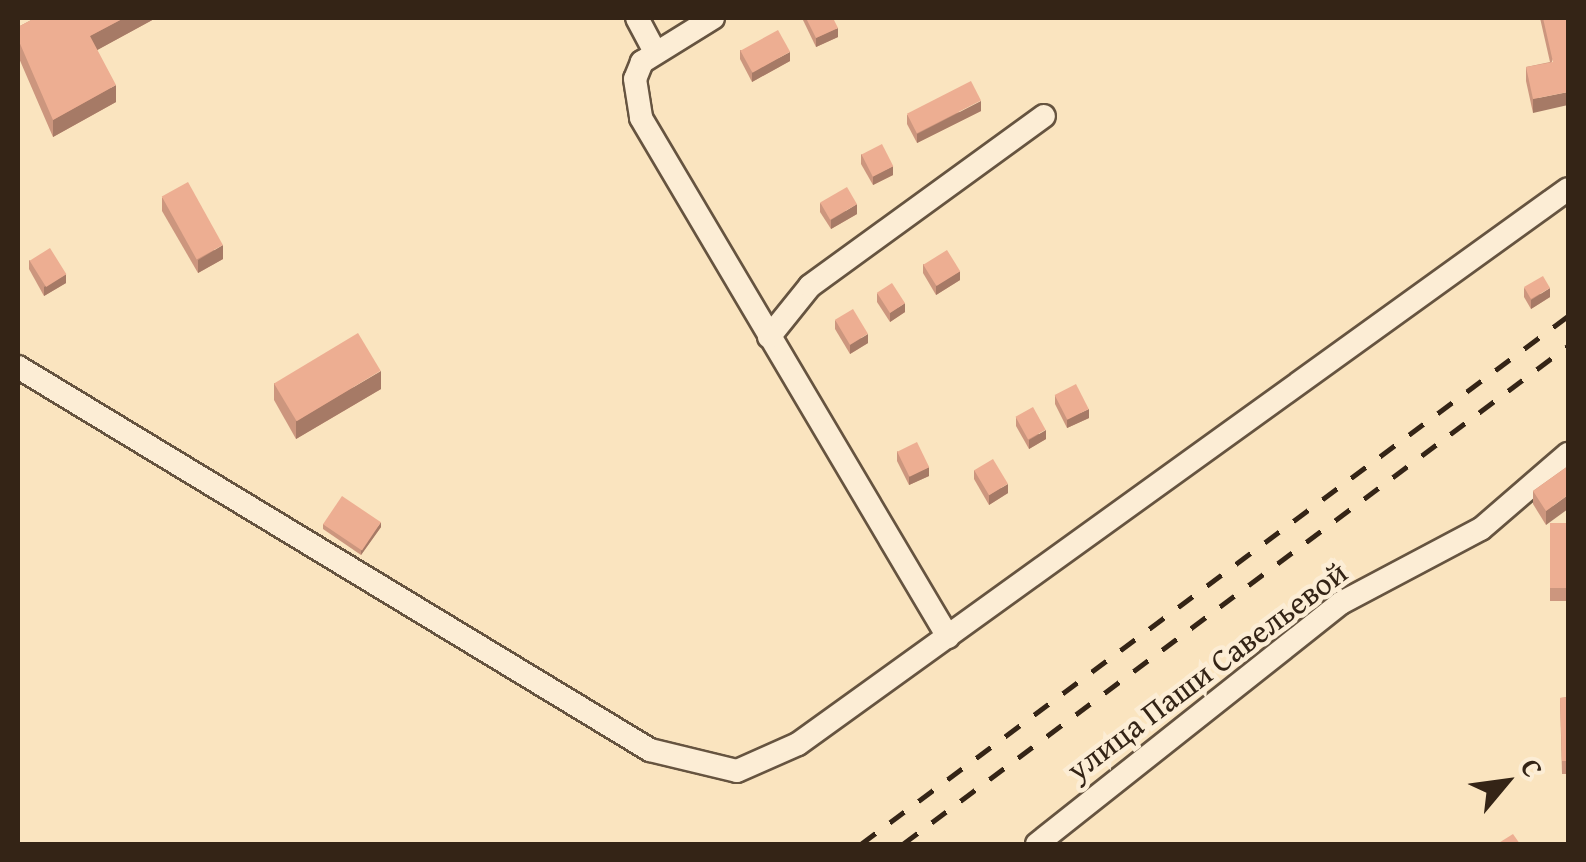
<!DOCTYPE html>
<html>
<head>
<meta charset="utf-8">
<style>
  body { margin:0 }
  #map { position:relative; width:1586px; height:862px; overflow:hidden; background:#fae4bf; font-family:"Gentium Book Plus",serif }
  div>[style] { position:absolute }
  [style*='--x'] { left:calc(var(--x)*1px); top:calc(var(--y)*1px); width:calc(var(--w)*1px); rotate:calc(var(--a)*1deg) }
  .roads { filter:drop-shadow(2px 0 #665440) drop-shadow(-2px 0 #665440) drop-shadow(0 2px #665440) drop-shadow(0 -2px #665440) }
  .minor>* { height:22px; margin:-11px; padding:0 11px; transform-origin:11px; border-radius:11px; background:#fcedd5 }
  .rail>* { height:5px; margin-top:-2.5px; transform-origin:0; background:repeating-linear-gradient(90deg,#342416 0 18px,transparent 0 36px) }
  .wall>* { inset:0; background:#cc967e; transform-origin:0 0 }
  .shaded-wall>* { inset:0; background:#a67a66 }
  .building>* { inset:0; background:#edae92; transform-origin:0 0 }
  span { translate:-50% -50%; white-space:nowrap; text-align:center; line-height:1.15; -webkit-text-stroke:9px #fcedd5; paint-order:stroke }
  .street-label { font-size:32px; color:#342416 }
  .frame { position:absolute; inset:0; border:20px solid #342416; pointer-events:none }
  .north { position:absolute; left:1456px; top:732px; width:100px; height:100px; -webkit-text-stroke:8px #fcedd5; paint-order:stroke; rotate:61deg; font-size:28px; font-weight:700; line-height:40px; text-align:center; color:#342416 }
  .north::after { content:''; display:block; margin:auto; width:35px; height:45px; background:#342416; clip-path:polygon(50% 0,100% 100%,50% 72%,0 100%) }
</style>
</head>
<body>
<div id="map">
  <div class="roads">
    <div class="minor">
      <div style="--x:637;--y:18;--w:36;--a:62"></div>
      <div style="--x:713;--y:18;--w:84;--a:148.2"></div>
      <div style="--x:642;--y:62;--w:18;--a:112"></div>
      <div style="--x:635;--y:79;--w:39;--a:81"></div>
      <div style="--x:641;--y:118;--w:603;--a:59.39"></div>
      <div style="--x:769;--y:337;--w:65;--a:-51.2"></div>
      <div style="--x:810;--y:286;--w:289;--a:-36"></div>
      <div style="--x:18;--y:367;--w:739;--a:31.22"></div>
      <div style="--x:650;--y:750;--w:89;--a:13.6"></div>
      <div style="--x:737;--y:771;--w:67;--a:-23.9"></div>
      <div style="--x:798;--y:744;--w:949;--a:-35.78"></div>
      <div style="--x:1037;--y:844;--w:388;--a:-38.4"></div>
      <div style="--x:1341;--y:603;--w:158;--a:-27.9"></div>
      <div style="--x:1481;--y:529;--w:115;--a:-40.8"></div>
    </div>
  </div>
  <div class="rail">
    <div style="--x:861;--y:844;--w:882;--a:-36.75"></div>
    <div style="--x:903;--y:844;--w:831;--a:-36.83"></div>
  </div>
  <div class="wall">
    <div style="clip-path:polygon(35px 18px,156px 18px,97px 50px,116px 102px,53px 137px,18px 56px,18px 27px)"></div>
    <div style="clip-path:polygon(802px 18px,833px 18px,838px 37px,816px 47px)"></div>
    <div style="clip-path:polygon(1540px 18px,1568px 18px,1533px 113px,1526px 81px,1526px 67px,1550px 62px)"></div>
    <div style="clip-path:polygon(740px 50px,790px 61px,752px 82px,740px 59px)"></div>
    <div style="clip-path:polygon(981px 111px,917px 143px,907px 124px,907px 115px)"></div>
    <div style="clip-path:polygon(861px 154px,893px 175px,873px 185px,861px 164px)"></div>
    <div style="clip-path:polygon(162px 197px,223px 259px,198px 273px,162px 211px)"></div>
    <div style="clip-path:polygon(820px 203px,857px 214px,831px 229px,820px 212px)"></div>
    <div style="clip-path:polygon(29px 260px,66px 283px,44px 296px,29px 269px)"></div>
    <div style="clip-path:polygon(923px 264px,960px 280px,936px 295px,923px 273px)"></div>
    <div style="clip-path:polygon(1524px 288px,1550px 297px,1531px 309px,1524px 297px)"></div>
    <div style="clip-path:polygon(877px 293px,905px 312px,890px 322px,877px 302px)"></div>
    <div style="clip-path:polygon(835px 320px,868px 343px,850px 354px,835px 329px)"></div>
    <div style="clip-path:polygon(274px 383px,381px 389px,296px 439px,274px 400px)"></div>
    <div style="clip-path:polygon(1055px 395px,1089px 418px,1067px 428px,1055px 404px)"></div>
    <div style="clip-path:polygon(1016px 417px,1046px 439px,1029px 449px,1016px 426px)"></div>
    <div style="clip-path:polygon(897px 451px,929px 476px,909px 485px,897px 461px)"></div>
    <div style="clip-path:polygon(1568px 466px,1546px 525px,1533px 504px,1533px 491px)"></div>
    <div style="clip-path:polygon(974px 470px,1008px 493px,989px 505px,974px 479px)"></div>
    <div style="left:1568px;top:523px;width:78px;height:18px;rotate:90deg"></div>
    <div style="clip-path:polygon(323px 524px,381px 527px,361px 555px,323px 529px)"></div>
    <div style="clip-path:polygon(1568px 697px,1568px 774px,1562px 774px,1560px 698px)"></div>
  </div>
  <div class="shaded-wall">
    <div style="clip-path:polygon(124px 18px,156px 18px,90px 54px,90px 36px)"></div>
    <div style="clip-path:polygon(838px 28px,838px 37px,816px 47px,816px 38px)"></div>
    <div style="clip-path:polygon(790px 52px,790px 61px,752px 82px,752px 72px)"></div>
    <div style="clip-path:polygon(116px 85px,116px 102px,53px 137px,53px 120px)"></div>
    <div style="clip-path:polygon(1568px 92px,1568px 105px,1533px 113px,1533px 99px)"></div>
    <div style="clip-path:polygon(981px 101px,981px 111px,917px 143px,917px 134px)"></div>
    <div style="clip-path:polygon(893px 166px,893px 175px,873px 185px,873px 176px)"></div>
    <div style="clip-path:polygon(857px 204px,857px 214px,831px 229px,831px 220px)"></div>
    <div style="clip-path:polygon(223px 245px,223px 259px,198px 273px,198px 260px)"></div>
    <div style="clip-path:polygon(960px 271px,960px 280px,936px 295px,936px 285px)"></div>
    <div style="clip-path:polygon(66px 274px,66px 283px,44px 296px,44px 287px)"></div>
    <div style="clip-path:polygon(1550px 288px,1550px 297px,1531px 309px,1531px 300px)"></div>
    <div style="clip-path:polygon(905px 303px,905px 312px,890px 322px,890px 313px)"></div>
    <div style="clip-path:polygon(868px 334px,868px 343px,850px 354px,850px 345px)"></div>
    <div style="clip-path:polygon(381px 371px,381px 389px,296px 439px,296px 421px)"></div>
    <div style="clip-path:polygon(1089px 409px,1089px 418px,1067px 428px,1067px 419px)"></div>
    <div style="clip-path:polygon(1046px 430px,1046px 439px,1029px 449px,1029px 440px)"></div>
    <div style="clip-path:polygon(929px 467px,929px 476px,909px 485px,909px 476px)"></div>
    <div style="clip-path:polygon(1008px 484px,1008px 493px,989px 505px,989px 495px)"></div>
    <div style="clip-path:polygon(1568px 495px,1568px 509px,1546px 525px,1546px 511px)"></div>
    <div style="clip-path:polygon(381px 522px,381px 527px,361px 555px,361px 550px)"></div>
  </div>
  <div class="building">
    <div style="clip-path:polygon(35px 18px,124px 18px,90px 36px,116px 85px,53px 120px,18px 39px,18px 27px)"></div>
    <div style="clip-path:polygon(806px 18px,833px 18px,838px 28px,816px 38px)"></div>
    <div style="clip-path:polygon(1543px 18px,1568px 18px,1568px 92px,1533px 99px,1526px 67px,1553px 62px)"></div>
    <div style="left:778px;top:30px;width:25px;height:43px;rotate:61deg"></div>
    <div style="left:971px;top:81px;width:22px;height:72px;rotate:63deg"></div>
    <div style="left:882px;top:144px;width:25px;height:23px;rotate:63deg"></div>
    <div style="left:188px;top:182px;width:72px;height:30px;rotate:61deg"></div>
    <div style="left:847px;top:187px;width:20px;height:31px;rotate:60deg"></div>
    <div style="left:50px;top:248px;width:31px;height:24px;rotate:58deg"></div>
    <div style="left:947px;top:250px;width:25px;height:28px;rotate:58deg"></div>
    <div style="left:1543px;top:276px;width:14px;height:22px;rotate:60deg"></div>
    <div style="left:892px;top:283px;width:24px;height:18px;rotate:57deg"></div>
    <div style="left:853px;top:309px;width:29px;height:21px;rotate:59deg"></div>
    <div style="left:358px;top:333px;width:44px;height:98px;rotate:59deg"></div>
    <div style="left:1076px;top:384px;width:28px;height:24px;rotate:63deg"></div>
    <div style="left:1033px;top:407px;width:26px;height:20px;rotate:61deg"></div>
    <div style="left:917px;top:442px;width:28px;height:22px;rotate:64deg"></div>
    <div style="left:993px;top:459px;width:29px;height:22px;rotate:59deg"></div>
    <div style="clip-path:polygon(1568px 466px,1568px 495px,1546px 511px,1533px 491px)"></div>
    <div style="left:342px;top:496px;width:47px;height:34px;rotate:34deg"></div>
    <div style="left:1568px;top:523px;width:65px;height:18px;rotate:90deg"></div>
    <div style="clip-path:polygon(1568px 697px,1568px 761px,1562px 761px,1560px 698px)"></div>
    <div style="clip-path:polygon(1513px 834px,1520px 844px,1497px 844px)"></div>
  </div>
  <div class="street-label">
    <span style="left:1207px;top:671px;rotate:-37deg">улица Паши Савельевой</span>
  </div>
  <div class="frame"></div>
  <div class="north">С</div>
</div>
</body>
</html>
